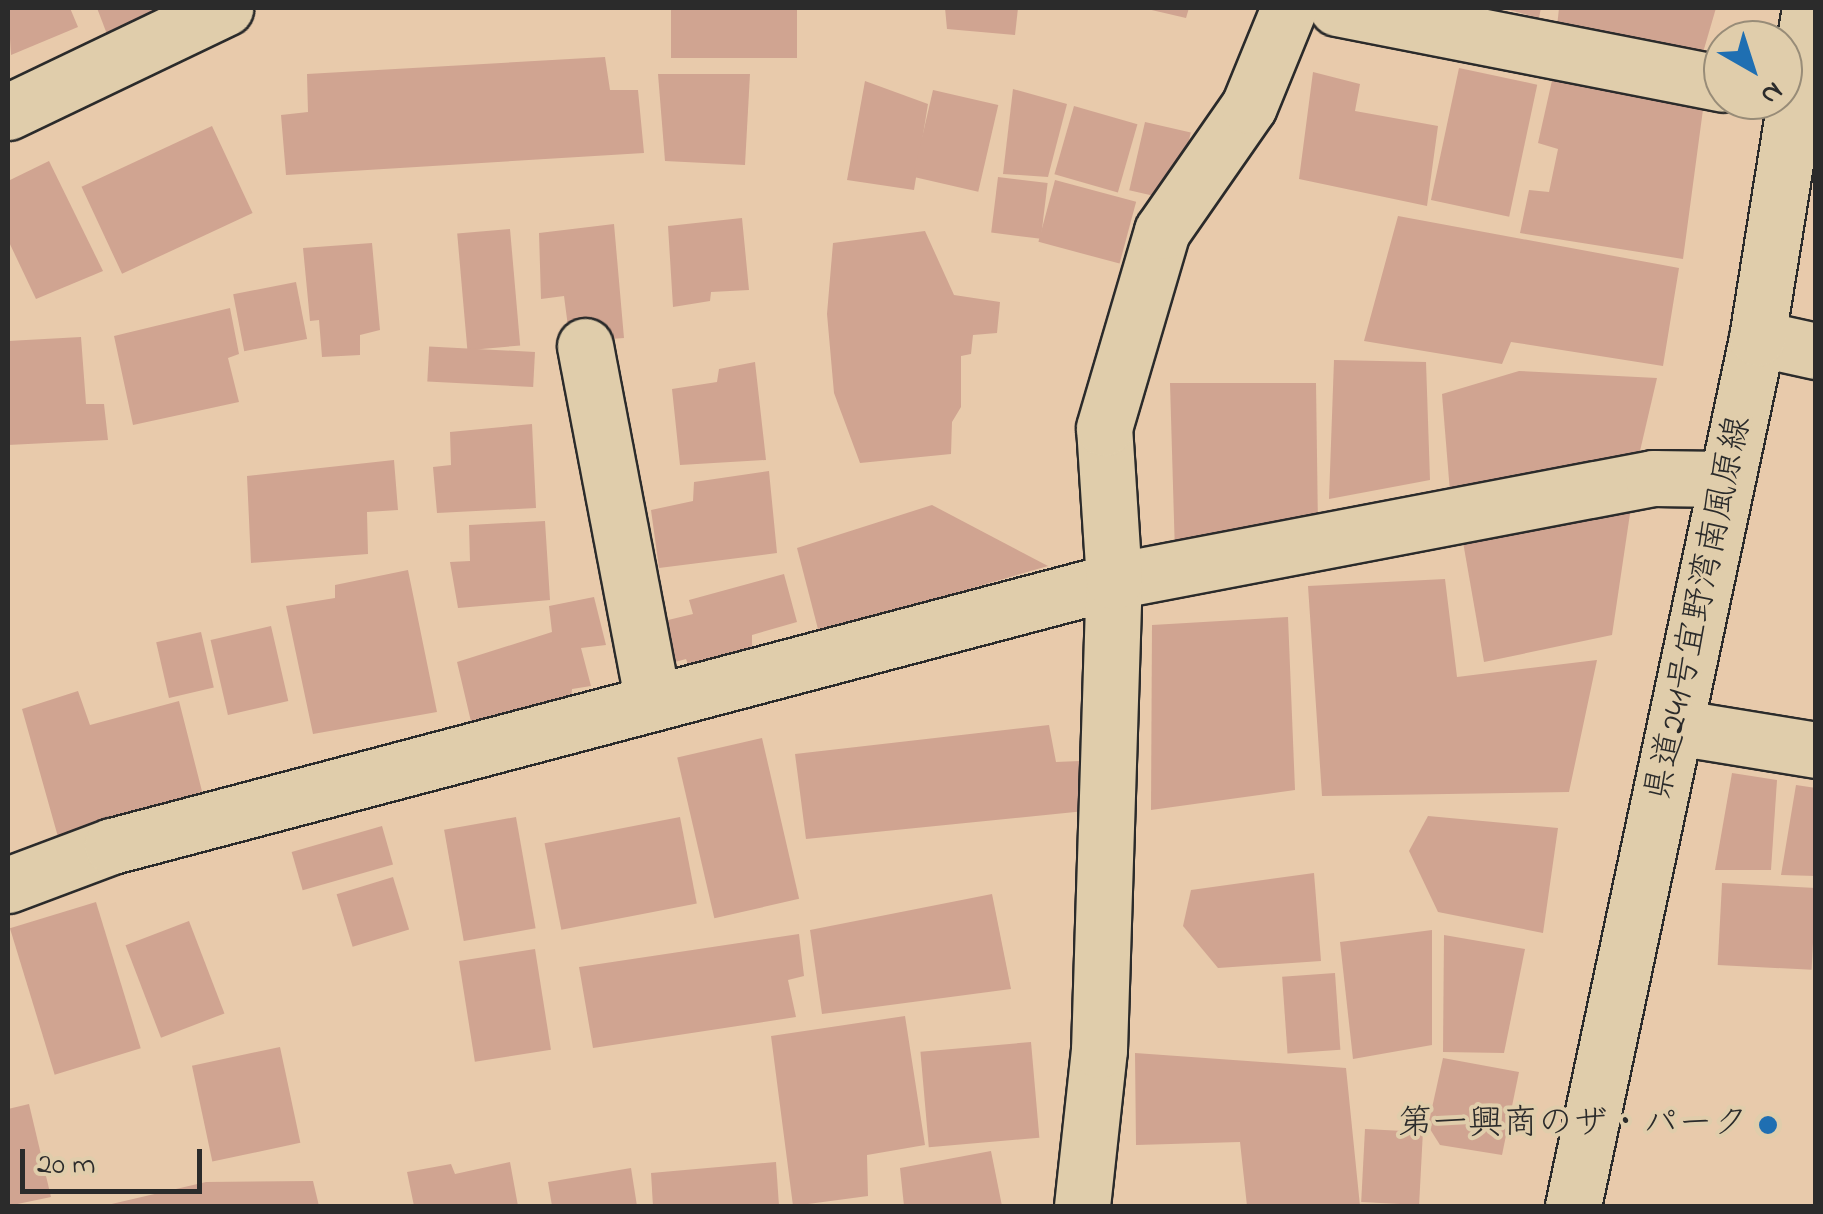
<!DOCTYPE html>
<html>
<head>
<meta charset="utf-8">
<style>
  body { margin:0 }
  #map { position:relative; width:1823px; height:1214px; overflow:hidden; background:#e8caab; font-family:"Indie Flower","Klee One",sans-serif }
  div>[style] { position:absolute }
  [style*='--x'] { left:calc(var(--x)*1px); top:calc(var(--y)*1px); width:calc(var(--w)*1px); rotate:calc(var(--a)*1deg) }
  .building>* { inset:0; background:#d0a491; transform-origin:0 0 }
  .roads { filter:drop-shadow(2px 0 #2b2b2b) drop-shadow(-2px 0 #2b2b2b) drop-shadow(0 2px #2b2b2b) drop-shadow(0 -2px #2b2b2b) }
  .street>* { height:55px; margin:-27.5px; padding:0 27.5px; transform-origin:27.5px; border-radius:27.5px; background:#e0cdab }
  .secondary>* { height:55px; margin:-27.5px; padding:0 27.5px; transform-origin:27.5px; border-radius:27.5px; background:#e0cdab }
  .dots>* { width:28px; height:28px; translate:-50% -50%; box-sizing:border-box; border:5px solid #e0cdab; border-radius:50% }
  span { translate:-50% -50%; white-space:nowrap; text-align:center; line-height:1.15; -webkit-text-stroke:8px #e0cdab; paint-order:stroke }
  .street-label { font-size:35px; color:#2b2b2b }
  .poi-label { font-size:35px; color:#2b2b2b }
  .right { translate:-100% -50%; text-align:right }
  .frame { position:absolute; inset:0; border:10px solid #2b2b2b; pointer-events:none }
  .north { position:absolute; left:1703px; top:20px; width:100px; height:100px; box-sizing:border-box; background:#e0cdab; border:2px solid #988c78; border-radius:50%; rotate:141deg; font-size:28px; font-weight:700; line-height:40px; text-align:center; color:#2b2b2b }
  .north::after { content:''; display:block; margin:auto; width:35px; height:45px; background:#1f6fb2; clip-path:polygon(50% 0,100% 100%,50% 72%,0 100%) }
  .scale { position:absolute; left:20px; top:1149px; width:182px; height:45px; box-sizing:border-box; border:5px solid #2b2b2b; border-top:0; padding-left:12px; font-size:30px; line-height:35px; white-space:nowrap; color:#2b2b2b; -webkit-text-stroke:8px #e0cdab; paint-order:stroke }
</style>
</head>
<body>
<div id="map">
  <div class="building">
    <div style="clip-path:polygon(8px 8px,70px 8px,78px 27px,11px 55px)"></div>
    <div style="clip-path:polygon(97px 8px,191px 8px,110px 42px)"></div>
    <div style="left:671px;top:8px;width:126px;height:50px"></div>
    <div style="clip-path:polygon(945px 8px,1018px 8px,1015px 35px,947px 29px)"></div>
    <div style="clip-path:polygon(1143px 8px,1189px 8px,1186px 18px)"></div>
    <div style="clip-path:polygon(1502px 8px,1541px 8px,1539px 18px)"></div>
    <div style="clip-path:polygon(1559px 8px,1716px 8px,1702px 56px,1557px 27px)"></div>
    <div style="clip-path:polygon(605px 57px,610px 90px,638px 90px,644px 153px,286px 175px,281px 115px,308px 112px,307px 74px)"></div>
    <div style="left:1459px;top:68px;width:80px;height:135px;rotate:12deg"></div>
    <div style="clip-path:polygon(1313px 72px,1360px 84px,1355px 111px,1438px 126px,1427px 206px,1299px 179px)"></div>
    <div style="clip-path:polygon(658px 74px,750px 74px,745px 165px,665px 161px)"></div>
    <div style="clip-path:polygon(1553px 76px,1704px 102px,1683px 259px,1520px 233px,1529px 190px,1549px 192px,1558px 149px,1538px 143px)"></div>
    <div style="clip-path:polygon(865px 81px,928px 104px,914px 190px,847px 180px)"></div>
    <div style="clip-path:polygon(1013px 89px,1067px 104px,1048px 177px,1003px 174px)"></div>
    <div style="left:933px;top:90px;width:67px;height:89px;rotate:13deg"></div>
    <div style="left:1074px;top:106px;width:66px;height:71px;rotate:16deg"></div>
    <div style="left:1145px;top:122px;width:47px;height:70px;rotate:13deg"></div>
    <div style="left:212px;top:126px;width:96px;height:144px;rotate:65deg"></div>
    <div style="clip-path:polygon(49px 161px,103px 271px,36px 299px,8px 240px,8px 181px)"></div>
    <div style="left:998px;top:177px;width:50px;height:56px;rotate:7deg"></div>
    <div style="left:1055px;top:180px;width:84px;height:64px;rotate:15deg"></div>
    <div style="clip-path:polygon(1398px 216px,1679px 268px,1663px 366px,1511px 342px,1502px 364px,1364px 341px)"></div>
    <div style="clip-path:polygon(742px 218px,749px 290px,711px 292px,710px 301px,673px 307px,668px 226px)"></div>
    <div style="clip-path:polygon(614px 224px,624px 338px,570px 342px,564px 296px,541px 299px,539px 233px)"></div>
    <div style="left:510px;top:229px;width:117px;height:53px;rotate:85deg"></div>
    <div style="clip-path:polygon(925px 231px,954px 295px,1000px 302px,997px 333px,973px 335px,971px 354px,961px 356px,961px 407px,952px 422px,951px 454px,860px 463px,834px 393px,827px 314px,833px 243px)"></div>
    <div style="clip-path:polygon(372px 243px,380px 330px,360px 335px,360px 355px,322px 357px,319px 320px,310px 321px,303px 248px)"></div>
    <div style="left:296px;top:282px;width:58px;height:64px;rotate:79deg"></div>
    <div style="clip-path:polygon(230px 308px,239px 354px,228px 358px,239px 402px,133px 425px,114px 336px)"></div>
    <div style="clip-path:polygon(81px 337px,86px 404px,104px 404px,108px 440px,8px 445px,8px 341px)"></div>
    <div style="left:535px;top:352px;width:35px;height:106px;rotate:93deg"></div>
    <div style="clip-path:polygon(1334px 360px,1426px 362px,1430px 480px,1329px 499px)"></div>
    <div style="clip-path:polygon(755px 362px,766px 460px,680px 465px,672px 389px,717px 382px,719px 369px)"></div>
    <div style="clip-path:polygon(1519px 371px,1657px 378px,1640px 451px,1450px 492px,1442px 394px)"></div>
    <div style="clip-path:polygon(1170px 383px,1316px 383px,1318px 527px,1175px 554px)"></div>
    <div style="clip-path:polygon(532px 424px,536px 508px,437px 513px,433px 467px,451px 465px,450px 432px)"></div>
    <div style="clip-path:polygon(394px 460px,398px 510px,367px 512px,368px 554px,251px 563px,247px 476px)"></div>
    <div style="clip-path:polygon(769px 471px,777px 553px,659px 568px,651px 510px,693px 501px,694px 482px)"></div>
    <div style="clip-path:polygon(932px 505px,1048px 566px,819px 633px,797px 548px)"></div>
    <div style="clip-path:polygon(1631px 507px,1612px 635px,1484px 662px,1463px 542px)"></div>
    <div style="clip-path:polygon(545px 521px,550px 600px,458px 608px,450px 562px,470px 561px,469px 525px)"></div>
    <div style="clip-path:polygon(408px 570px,437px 712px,313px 734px,286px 606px,335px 598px,335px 585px)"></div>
    <div style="clip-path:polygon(784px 574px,797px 622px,752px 635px,752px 650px,689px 667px,686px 659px,675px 662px,664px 621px,693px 614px,689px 600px)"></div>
    <div style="clip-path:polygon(1445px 579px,1457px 677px,1597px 660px,1569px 792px,1322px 796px,1308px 586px)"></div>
    <div style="clip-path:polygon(594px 597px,606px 645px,581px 648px,591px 686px,572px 689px,571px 703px,473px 730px,457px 662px,552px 632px,549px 606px)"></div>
    <div style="clip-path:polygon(1288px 617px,1295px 790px,1151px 810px,1152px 625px)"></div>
    <div style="left:271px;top:626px;width:77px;height:62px;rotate:77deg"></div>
    <div style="left:201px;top:632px;width:57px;height:46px;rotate:77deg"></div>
    <div style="clip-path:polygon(78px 691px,90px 725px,179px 701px,205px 803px,60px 844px,22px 709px)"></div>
    <div style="clip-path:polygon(1049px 725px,1056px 762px,1080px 761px,1085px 811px,806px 839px,795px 754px)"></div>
    <div style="left:762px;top:738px;width:165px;height:87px;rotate:77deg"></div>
    <div style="clip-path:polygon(1732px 773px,1777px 780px,1771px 870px,1715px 870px)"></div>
    <div style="clip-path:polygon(1796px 785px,1816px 788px,1816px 876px,1781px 875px)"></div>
    <div style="clip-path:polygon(1428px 816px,1558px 828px,1543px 933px,1438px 912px,1409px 851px)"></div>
    <div style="left:516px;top:817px;width:113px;height:73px;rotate:80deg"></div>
    <div style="left:680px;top:817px;width:88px;height:138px;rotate:79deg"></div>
    <div style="left:382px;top:826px;width:40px;height:94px;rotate:74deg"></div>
    <div style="clip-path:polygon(1314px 873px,1321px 961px,1218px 968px,1183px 926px,1191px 890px)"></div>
    <div style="left:393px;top:877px;width:55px;height:59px;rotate:73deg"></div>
    <div style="left:1722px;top:883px;width:94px;height:82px;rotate:3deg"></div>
    <div style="clip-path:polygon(992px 894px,1011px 989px,822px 1014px,810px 930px)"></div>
    <div style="left:96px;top:902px;width:153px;height:90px;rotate:73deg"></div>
    <div style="left:189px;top:921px;width:99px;height:68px;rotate:69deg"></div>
    <div style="clip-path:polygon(1432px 930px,1432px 1045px,1353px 1059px,1340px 942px)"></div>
    <div style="clip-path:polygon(799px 934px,804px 976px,788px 980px,796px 1017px,593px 1048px,579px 967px)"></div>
    <div style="clip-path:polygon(1444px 935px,1525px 949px,1504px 1053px,1443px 1052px)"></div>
    <div style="left:535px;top:949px;width:102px;height:77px;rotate:81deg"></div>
    <div style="left:1335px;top:973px;width:77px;height:53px;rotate:86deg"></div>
    <div style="clip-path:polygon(905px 1016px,925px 1145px,867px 1155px,868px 1196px,793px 1206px,771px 1036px)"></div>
    <div style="left:1031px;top:1042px;width:96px;height:111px;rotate:85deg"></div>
    <div style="left:280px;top:1047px;width:98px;height:90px;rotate:78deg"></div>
    <div style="clip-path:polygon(1135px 1053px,1346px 1068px,1360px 1206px,1247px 1206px,1240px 1142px,1136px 1145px)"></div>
    <div style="clip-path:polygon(1443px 1058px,1519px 1072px,1502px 1155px,1440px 1145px,1428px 1126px)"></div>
    <div style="clip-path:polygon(29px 1104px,51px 1197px,8px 1206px,8px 1109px)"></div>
    <div style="left:1365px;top:1129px;width:58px;height:73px;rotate:3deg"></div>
    <div style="clip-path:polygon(991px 1151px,1002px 1206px,904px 1206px,900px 1168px)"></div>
    <div style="clip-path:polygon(510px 1162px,518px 1206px,414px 1206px,407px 1172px,451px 1164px,455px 1174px)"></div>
    <div style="clip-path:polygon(776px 1162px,779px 1206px,653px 1206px,651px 1173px)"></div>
    <div style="clip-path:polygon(631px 1168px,637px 1206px,552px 1206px,548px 1182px)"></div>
    <div style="clip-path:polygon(313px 1181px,319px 1206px,103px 1206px,206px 1182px)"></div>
  </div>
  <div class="roads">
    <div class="street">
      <div style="--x:1337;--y:8;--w:393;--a:11.1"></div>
      <div style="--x:8;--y:112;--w:241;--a:-25.6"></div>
      <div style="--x:1757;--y:338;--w:60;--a:12.4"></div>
      <div style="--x:585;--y:346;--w:362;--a:79.2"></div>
      <div style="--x:1676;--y:727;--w:142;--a:9.3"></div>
      <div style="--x:8;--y:885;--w:111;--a:-20.6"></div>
      <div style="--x:112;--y:846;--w:1036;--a:-14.81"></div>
      <div style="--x:1114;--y:581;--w:549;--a:-10.82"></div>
      <div style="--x:1653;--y:478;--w:72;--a:0.8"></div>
      <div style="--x:1082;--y:1206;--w:157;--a:-83.8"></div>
      <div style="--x:1099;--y:1050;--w:469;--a:-88.2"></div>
      <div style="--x:1114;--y:581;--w:153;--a:-93.7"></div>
      <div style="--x:1104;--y:428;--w:205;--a:-73.6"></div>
      <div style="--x:1162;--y:231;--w:152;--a:-55.2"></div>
      <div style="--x:1249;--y:106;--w:106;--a:-67.8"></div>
    </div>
    <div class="secondary">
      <div style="--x:1573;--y:1206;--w:887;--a:-78.03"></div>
      <div style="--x:1757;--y:338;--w:334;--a:-80.9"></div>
    </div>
  </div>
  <div class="dots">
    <div style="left:1768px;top:1125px;background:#1f6fb2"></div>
  </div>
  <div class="street-label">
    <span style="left:1700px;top:609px;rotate:-78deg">県道241号宜野湾南風原線</span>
  </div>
  <div class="poi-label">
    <span class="right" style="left:1748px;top:1125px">第一興商のザ・パーク</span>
  </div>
  <div class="frame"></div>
  <div class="north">N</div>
  <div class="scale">20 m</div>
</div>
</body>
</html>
